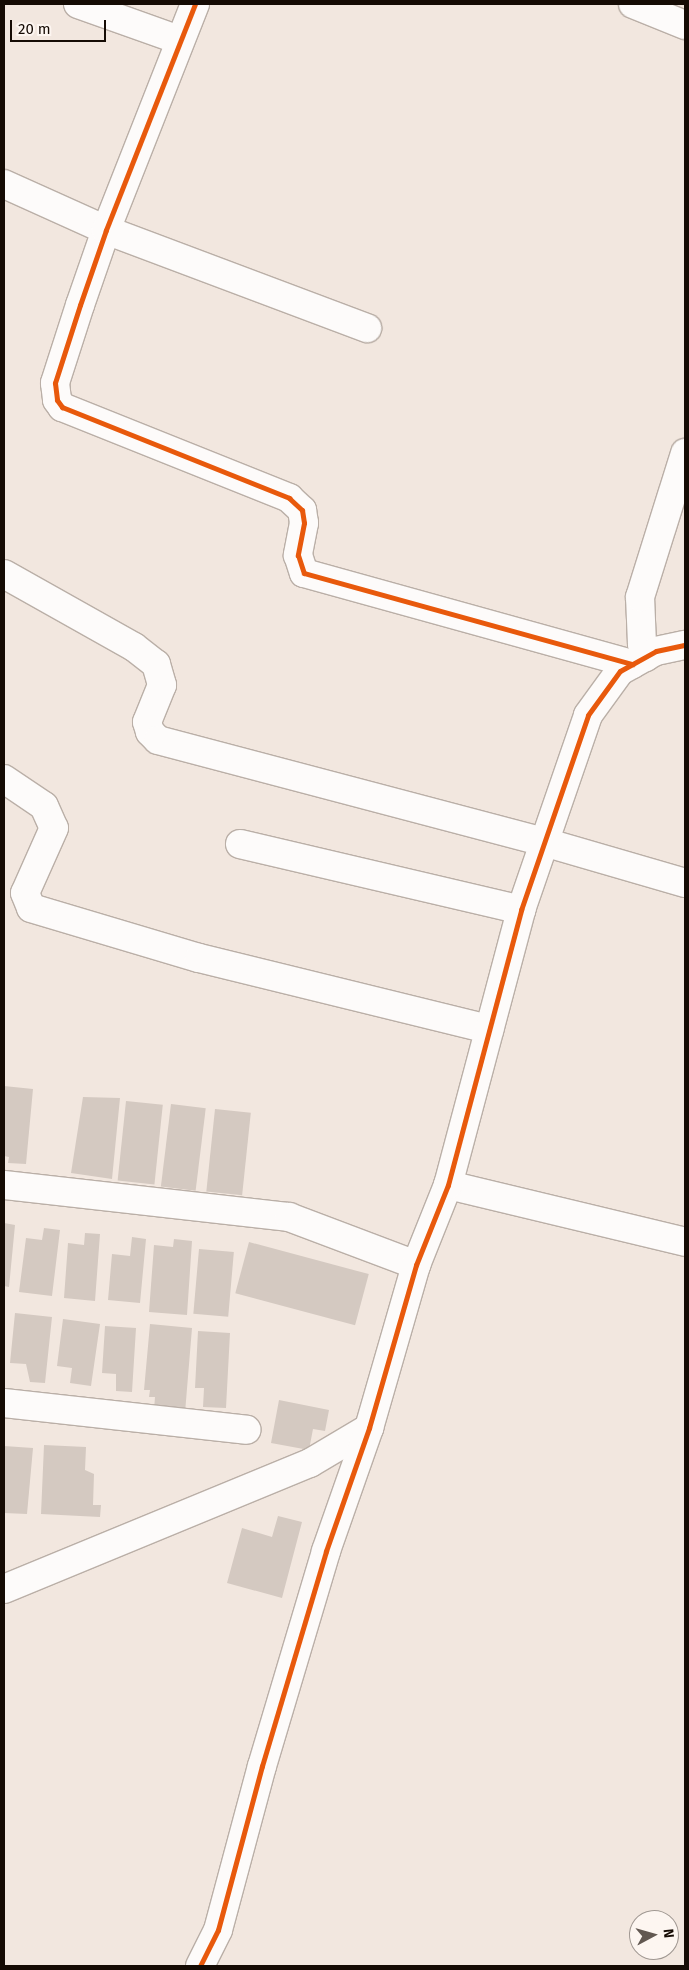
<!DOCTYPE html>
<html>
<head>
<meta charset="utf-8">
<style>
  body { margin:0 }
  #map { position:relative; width:689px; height:1970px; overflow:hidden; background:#f2e7df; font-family:"Fira Sans",sans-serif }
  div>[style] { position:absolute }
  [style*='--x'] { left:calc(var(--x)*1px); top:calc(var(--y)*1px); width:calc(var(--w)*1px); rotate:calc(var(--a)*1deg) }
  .building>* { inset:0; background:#d4c9c1; transform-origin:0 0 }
  .roads { filter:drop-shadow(1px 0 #baafa7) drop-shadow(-1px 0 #baafa7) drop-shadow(0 1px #baafa7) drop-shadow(0 -1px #baafa7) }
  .minor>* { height:28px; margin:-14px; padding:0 14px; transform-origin:14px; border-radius:14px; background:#fdfbfa }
  .cycleway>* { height:5px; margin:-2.5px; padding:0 2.5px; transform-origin:2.5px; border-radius:2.5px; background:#e8590c }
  span { translate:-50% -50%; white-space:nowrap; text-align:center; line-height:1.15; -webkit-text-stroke:4px #fdf6f1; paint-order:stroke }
  .frame { position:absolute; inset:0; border:5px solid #150b04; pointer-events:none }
  .north { position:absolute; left:629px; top:1910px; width:50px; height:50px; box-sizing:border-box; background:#fdf6f1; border:1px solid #a09892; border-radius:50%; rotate:84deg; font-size:14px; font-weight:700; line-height:20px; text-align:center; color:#150b04 }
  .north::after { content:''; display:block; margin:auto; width:18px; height:22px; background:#625851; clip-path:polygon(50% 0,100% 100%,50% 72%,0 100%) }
  .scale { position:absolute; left:10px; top:20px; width:96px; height:22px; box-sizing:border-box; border:2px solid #150b04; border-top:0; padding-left:6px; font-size:15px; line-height:18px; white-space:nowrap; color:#150b04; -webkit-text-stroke:4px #fdf6f1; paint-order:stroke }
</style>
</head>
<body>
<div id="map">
  <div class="building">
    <div style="clip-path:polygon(4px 1086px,33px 1089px,26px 1164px,8px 1163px,9px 1157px,4px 1156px)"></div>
    <div style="clip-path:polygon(83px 1097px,120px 1098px,112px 1179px,71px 1173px)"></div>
    <div style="left:126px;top:1101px;width:37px;height:80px;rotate:6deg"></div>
    <div style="left:171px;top:1104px;width:35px;height:83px;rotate:7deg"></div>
    <div style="left:215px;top:1109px;width:36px;height:83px;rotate:6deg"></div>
    <div style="clip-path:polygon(4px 1223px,15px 1225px,9px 1287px,4px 1286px)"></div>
    <div style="clip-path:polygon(44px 1228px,60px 1230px,52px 1296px,19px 1292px,26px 1238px,42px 1240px)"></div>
    <div style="clip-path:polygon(85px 1233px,100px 1234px,95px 1301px,64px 1298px,68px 1243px,84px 1245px)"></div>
    <div style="clip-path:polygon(132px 1237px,146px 1239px,140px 1303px,108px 1300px,112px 1254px,130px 1256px)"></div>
    <div style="clip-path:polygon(174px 1239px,192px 1241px,187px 1315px,149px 1312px,154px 1245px,173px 1247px)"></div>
    <div style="left:249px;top:1242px;width:124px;height:53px;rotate:15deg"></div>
    <div style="left:199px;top:1249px;width:35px;height:65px;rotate:5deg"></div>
    <div style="clip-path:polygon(15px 1313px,52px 1317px,45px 1383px,30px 1382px,26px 1364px,10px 1363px)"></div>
    <div style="clip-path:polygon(63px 1319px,100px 1324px,91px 1386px,70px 1383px,72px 1368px,57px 1366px)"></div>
    <div style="clip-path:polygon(150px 1324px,192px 1328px,185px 1413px,154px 1410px,155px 1397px,149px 1397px,150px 1390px,144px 1390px)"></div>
    <div style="clip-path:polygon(105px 1326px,136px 1328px,132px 1392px,116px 1391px,116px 1374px,102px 1373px)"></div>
    <div style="clip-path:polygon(198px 1331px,230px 1333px,226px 1408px,203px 1407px,204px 1388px,195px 1388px)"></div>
    <div style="clip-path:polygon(279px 1400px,329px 1410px,325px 1431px,313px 1429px,309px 1450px,271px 1443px)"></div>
    <div style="clip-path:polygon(44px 1445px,86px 1447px,85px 1470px,94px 1474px,93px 1505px,101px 1505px,100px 1517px,41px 1514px)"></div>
    <div style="clip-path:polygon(4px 1446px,33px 1448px,27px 1514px,4px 1513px)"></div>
    <div style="clip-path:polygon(278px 1516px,302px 1522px,282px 1598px,227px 1583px,242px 1528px,272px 1537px)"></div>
  </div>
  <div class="roads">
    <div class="minor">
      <div style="--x:78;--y:4;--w:107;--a:19.6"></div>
      <div style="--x:195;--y:4;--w:243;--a:111.5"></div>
      <div style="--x:106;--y:230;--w:79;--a:109.1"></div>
      <div style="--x:80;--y:305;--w:82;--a:107.8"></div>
      <div style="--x:55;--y:383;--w:17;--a:83"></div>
      <div style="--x:57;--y:400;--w:9;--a:54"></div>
      <div style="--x:62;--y:407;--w:245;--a:21.8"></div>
      <div style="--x:289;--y:498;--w:18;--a:43"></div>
      <div style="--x:302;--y:510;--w:13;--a:81"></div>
      <div style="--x:304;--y:523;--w:33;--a:101"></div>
      <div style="--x:298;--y:555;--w:19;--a:72"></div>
      <div style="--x:304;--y:573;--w:341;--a:15.5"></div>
      <div style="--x:633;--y:4;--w:56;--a:22"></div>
      <div style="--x:4;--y:184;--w:112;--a:24.3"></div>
      <div style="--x:106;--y:230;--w:279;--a:20.6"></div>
      <div style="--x:4;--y:574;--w:149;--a:29.3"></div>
      <div style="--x:134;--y:647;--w:28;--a:38"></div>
      <div style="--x:156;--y:664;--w:22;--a:74"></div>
      <div style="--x:162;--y:685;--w:40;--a:112"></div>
      <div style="--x:147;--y:722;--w:10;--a:73"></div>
      <div style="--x:150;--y:732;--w:11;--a:45"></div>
      <div style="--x:158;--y:740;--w:399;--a:14.8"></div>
      <div style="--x:544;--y:842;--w:147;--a:16.2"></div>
      <div style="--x:646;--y:657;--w:14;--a:-107"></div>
      <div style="--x:642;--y:644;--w:47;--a:-92.4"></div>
      <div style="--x:640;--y:597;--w:151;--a:-72.6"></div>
      <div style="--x:4;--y:779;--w:48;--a:34"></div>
      <div style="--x:44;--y:806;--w:24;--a:66"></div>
      <div style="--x:54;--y:828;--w:71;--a:114"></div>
      <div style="--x:25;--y:893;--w:16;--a:68"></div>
      <div style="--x:31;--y:908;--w:175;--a:16.6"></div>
      <div style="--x:199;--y:958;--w:299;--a:13.8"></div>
      <div style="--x:240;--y:844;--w:289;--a:13.2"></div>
      <div style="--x:4;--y:1185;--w:287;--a:6.4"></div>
      <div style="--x:289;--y:1217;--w:136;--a:20.7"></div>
      <div style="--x:448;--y:1185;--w:244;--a:13.5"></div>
      <div style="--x:4;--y:1403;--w:244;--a:6.3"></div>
      <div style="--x:4;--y:1589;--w:331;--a:-22.4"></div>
      <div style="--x:310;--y:1463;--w:69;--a:-30.7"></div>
      <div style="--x:200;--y:1966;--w:40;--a:-63.4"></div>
      <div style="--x:218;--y:1930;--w:170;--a:-75"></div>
      <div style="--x:262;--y:1766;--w:224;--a:-73.4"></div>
      <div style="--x:326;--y:1551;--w:130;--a:-70.7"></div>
      <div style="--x:369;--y:1428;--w:170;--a:-73.9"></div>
      <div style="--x:416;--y:1265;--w:86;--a:-68.2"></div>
      <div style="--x:448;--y:1185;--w:285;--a:-75.1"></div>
      <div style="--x:521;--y:910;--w:206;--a:-71"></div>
      <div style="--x:588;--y:715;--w:54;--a:-54"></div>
      <div style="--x:620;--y:671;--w:41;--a:-29.1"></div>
      <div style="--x:656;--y:651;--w:30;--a:-12"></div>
    </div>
  </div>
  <div class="cycleway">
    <div style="--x:195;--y:4;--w:243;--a:111.5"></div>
    <div style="--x:106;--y:230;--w:79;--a:109.1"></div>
    <div style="--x:80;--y:305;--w:82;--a:107.8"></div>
    <div style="--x:55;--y:383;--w:17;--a:83"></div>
    <div style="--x:57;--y:400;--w:9;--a:54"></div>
    <div style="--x:62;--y:407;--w:245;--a:21.8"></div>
    <div style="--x:289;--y:498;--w:18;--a:43"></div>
    <div style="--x:302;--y:510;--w:13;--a:81"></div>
    <div style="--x:304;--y:523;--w:33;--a:101"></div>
    <div style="--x:298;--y:555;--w:19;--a:72"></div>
    <div style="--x:304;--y:573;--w:341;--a:15.5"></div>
    <div style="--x:200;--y:1966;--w:40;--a:-63.4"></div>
    <div style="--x:218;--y:1930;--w:170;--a:-75"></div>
    <div style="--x:262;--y:1766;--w:224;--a:-73.4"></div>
    <div style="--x:326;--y:1551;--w:130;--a:-70.7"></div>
    <div style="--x:369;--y:1428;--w:170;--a:-73.9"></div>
    <div style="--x:416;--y:1265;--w:86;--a:-68.2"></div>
    <div style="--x:448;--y:1185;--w:285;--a:-75.1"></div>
    <div style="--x:521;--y:910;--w:206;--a:-71"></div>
    <div style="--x:588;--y:715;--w:54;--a:-54"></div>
    <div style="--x:620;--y:671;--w:41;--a:-29.1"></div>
    <div style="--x:656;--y:651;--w:30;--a:-12"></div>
  </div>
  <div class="frame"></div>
  <div class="north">N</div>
  <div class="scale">20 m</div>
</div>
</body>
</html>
